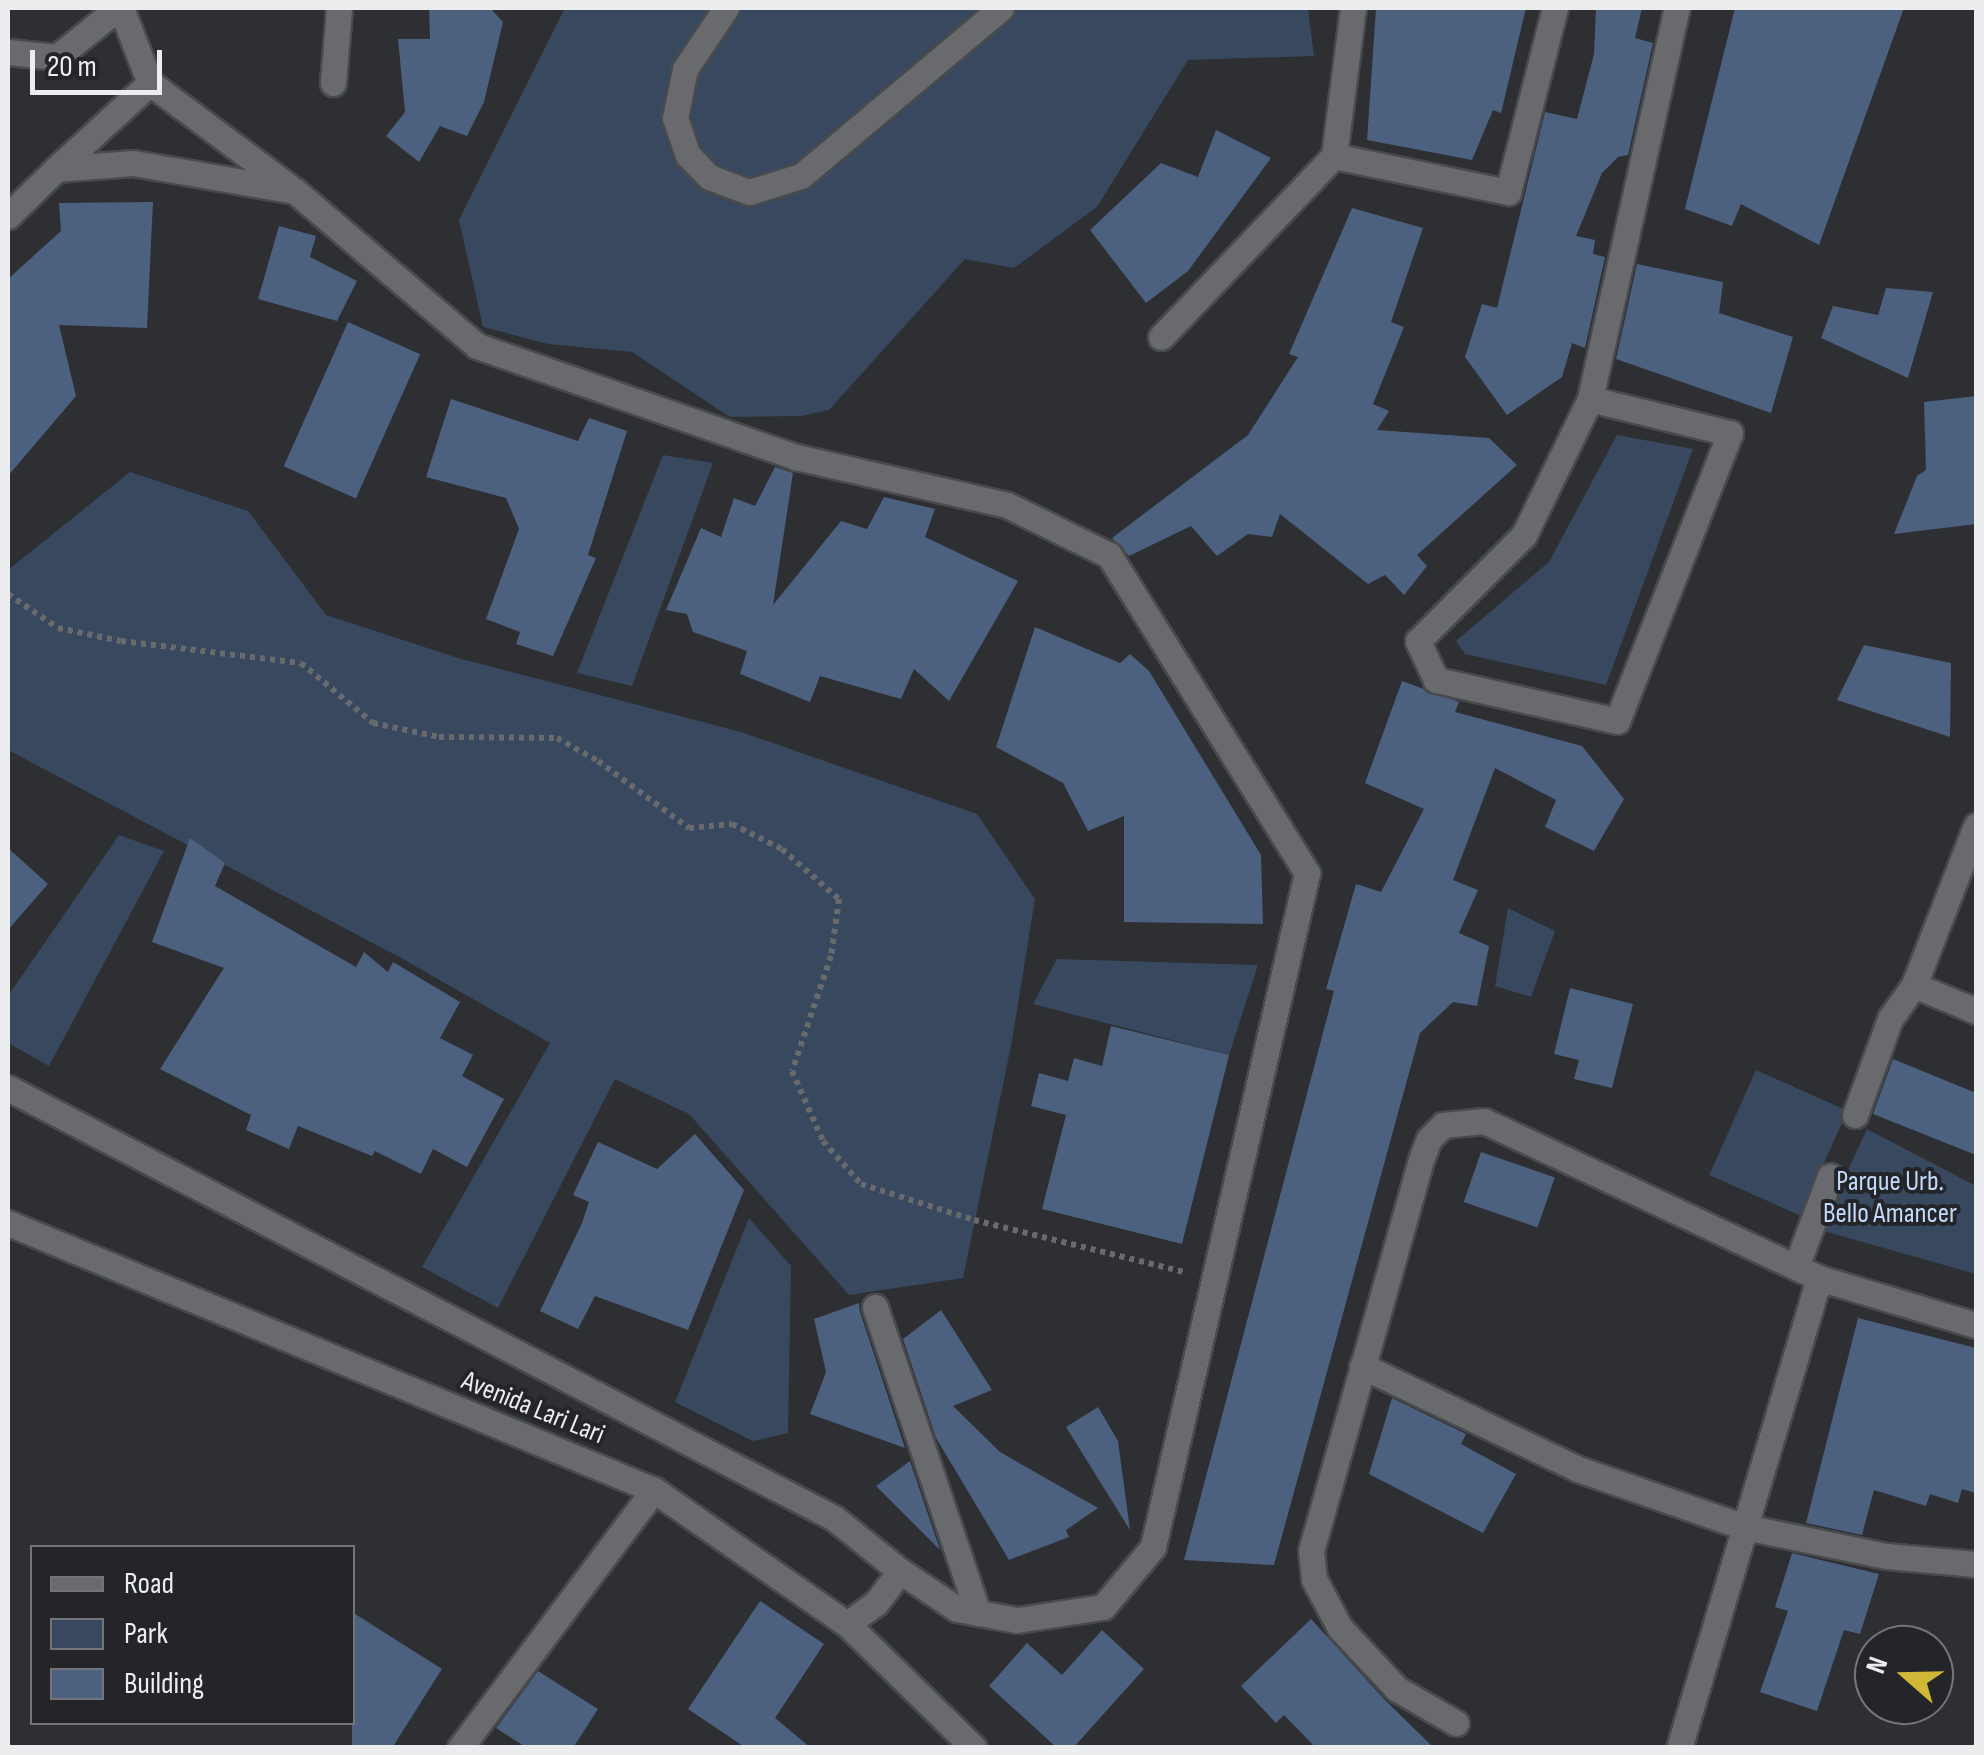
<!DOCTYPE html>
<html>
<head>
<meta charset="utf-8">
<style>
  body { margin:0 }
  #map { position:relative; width:1984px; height:1755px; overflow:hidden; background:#2d2f32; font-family:"Sofia Sans Condensed",sans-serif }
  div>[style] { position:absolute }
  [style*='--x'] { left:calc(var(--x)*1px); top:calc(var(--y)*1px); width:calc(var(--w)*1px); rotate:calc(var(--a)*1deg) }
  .green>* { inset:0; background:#38485e; transform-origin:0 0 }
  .building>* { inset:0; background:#4c607f; transform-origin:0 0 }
  .path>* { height:6px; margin-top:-3px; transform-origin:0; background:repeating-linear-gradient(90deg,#686a6d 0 5px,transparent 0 10px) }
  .roads { filter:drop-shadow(2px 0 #484a4d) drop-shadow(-2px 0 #484a4d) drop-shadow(0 2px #484a4d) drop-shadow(0 -2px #484a4d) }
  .minor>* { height:25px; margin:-12.5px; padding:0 12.5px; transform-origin:12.5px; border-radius:12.5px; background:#686a6d }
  span { translate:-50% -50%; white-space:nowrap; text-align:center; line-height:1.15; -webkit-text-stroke:8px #232528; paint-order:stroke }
  .park-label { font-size:28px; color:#c4dafb }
  .street-label { font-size:28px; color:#ebedef }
  .frame { position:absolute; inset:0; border:10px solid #ebedef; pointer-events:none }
  .legend { position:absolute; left:30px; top:1545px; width:325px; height:180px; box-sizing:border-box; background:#232528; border:2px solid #737578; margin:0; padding:12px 18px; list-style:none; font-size:30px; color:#ebedef }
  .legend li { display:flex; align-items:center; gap:20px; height:50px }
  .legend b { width:50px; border:2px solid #737578 }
  .north { position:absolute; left:1854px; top:1625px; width:100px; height:100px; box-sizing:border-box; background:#232528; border:2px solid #737578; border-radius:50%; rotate:290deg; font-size:28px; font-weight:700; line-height:40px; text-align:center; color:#ebedef }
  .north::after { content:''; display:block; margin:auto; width:35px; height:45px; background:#d0b736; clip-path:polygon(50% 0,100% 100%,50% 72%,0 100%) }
  .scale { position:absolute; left:30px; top:50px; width:132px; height:45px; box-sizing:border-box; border:5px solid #ebedef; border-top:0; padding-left:12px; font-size:30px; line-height:35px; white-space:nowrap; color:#ebedef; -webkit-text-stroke:8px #232528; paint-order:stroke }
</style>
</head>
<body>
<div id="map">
  <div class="green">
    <div style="clip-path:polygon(565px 8px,1308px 8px,1314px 56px,1188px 60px,1097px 207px,1014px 268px,965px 259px,829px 410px,801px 416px,730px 417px,632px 352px,548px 344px,483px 327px,459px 220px)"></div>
    <div style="clip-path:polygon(1617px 435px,1693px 449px,1606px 685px,1465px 654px,1456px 641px,1549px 562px)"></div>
    <div style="clip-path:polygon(663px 455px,713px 463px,632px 686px,577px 673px)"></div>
    <div style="clip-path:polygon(130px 472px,248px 511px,326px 615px,458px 658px,741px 732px,977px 814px,1035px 899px,1012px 1041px,963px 1278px,849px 1295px,689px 1114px,615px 1079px,498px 1308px,422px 1267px,550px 1043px,401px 958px,8px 750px,8px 570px)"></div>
    <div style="clip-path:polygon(119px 835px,164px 851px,49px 1066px,8px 1043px,8px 996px)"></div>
    <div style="clip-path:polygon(1508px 908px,1555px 931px,1531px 997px,1495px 986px)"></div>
    <div style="clip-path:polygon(1057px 959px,1258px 965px,1229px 1055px,1033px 1004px)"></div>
    <div style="left:1756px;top:1070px;width:100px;height:115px;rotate:24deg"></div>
    <div style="clip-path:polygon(1867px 1129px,1976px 1186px,1976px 1274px,1820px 1230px)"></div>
    <div style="clip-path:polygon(749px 1218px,791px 1266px,788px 1433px,753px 1441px,675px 1402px)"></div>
  </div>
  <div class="building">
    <div style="clip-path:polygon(429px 8px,490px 8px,503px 22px,484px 102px,467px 136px,440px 126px,419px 162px,386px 136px,405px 112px,398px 39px,430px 39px)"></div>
    <div style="clip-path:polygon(1376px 8px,1526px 8px,1501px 113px,1493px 110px,1472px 160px,1367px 140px)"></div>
    <div style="clip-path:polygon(1596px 8px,1642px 8px,1635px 38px,1653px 43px,1628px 155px,1618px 157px,1602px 173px,1576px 236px,1595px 240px,1593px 254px,1605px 257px,1585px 348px,1572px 343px,1562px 377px,1507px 415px,1465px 357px,1482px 304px,1497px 308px,1545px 112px,1577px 119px,1594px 54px)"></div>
    <div style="clip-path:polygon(1735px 8px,1904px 8px,1819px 245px,1741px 204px,1732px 226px,1685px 209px)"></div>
    <div style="clip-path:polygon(1216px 130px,1271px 158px,1188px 271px,1146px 303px,1090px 230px,1161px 163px,1198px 177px)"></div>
    <div style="clip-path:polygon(153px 202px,147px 328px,59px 325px,76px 396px,8px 476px,8px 279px,61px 231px,59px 203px)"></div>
    <div style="clip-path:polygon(1352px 208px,1423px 228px,1391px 322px,1404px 327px,1373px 404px,1389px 411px,1377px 430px,1489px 438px,1517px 465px,1417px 555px,1427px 566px,1404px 595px,1385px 575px,1368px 584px,1280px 514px,1272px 537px,1248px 534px,1217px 556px,1191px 526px,1129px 556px,1112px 538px,1248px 435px,1298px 357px,1289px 354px)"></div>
    <div style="clip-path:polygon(279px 226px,316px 236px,310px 257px,357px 281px,337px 321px,258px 299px)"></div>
    <div style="clip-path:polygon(1637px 264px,1723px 282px,1719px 313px,1793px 337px,1771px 413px,1616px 359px)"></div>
    <div style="clip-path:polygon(1886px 288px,1933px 292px,1908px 378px,1821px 338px,1833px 306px,1878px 315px)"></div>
    <div style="left:348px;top:322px;width:79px;height:158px;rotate:24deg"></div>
    <div style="clip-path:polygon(1976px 396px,1976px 524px,1894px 534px,1917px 476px,1926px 470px,1924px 402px)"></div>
    <div style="clip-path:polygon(451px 399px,578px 441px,589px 418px,627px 431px,588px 555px,596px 558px,553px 656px,516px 644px,520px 632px,486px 619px,519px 529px,506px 498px,426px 477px)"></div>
    <div style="clip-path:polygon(775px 467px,793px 473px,773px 605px,841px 521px,867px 529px,884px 497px,935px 509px,925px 537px,1018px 581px,949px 701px,914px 669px,901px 699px,820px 676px,810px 702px,740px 674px,747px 651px,693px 632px,687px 614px,666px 610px,701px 528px,721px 537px,734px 498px,755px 506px)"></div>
    <div style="clip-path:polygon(1035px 627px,1120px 663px,1130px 654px,1149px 671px,1261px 855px,1263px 924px,1124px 922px,1124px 816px,1088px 831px,1063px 783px,996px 747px)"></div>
    <div style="clip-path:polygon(1864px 645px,1951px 663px,1950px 737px,1837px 700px)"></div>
    <div style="clip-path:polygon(1402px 681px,1459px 702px,1455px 712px,1582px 746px,1624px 799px,1594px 851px,1545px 827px,1556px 800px,1495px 768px,1453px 880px,1478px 890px,1459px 933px,1489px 946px,1477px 1006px,1453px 1002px,1420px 1033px,1274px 1565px,1184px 1560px,1334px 991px,1326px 989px,1356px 884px,1381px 892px,1424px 809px,1365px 783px)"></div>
    <div style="clip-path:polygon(190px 838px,225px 863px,215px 886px,356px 967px,364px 952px,388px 972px,393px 962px,460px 1002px,440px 1038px,473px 1055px,462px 1076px,504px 1099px,467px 1167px,433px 1149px,421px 1174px,375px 1151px,372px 1156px,298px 1126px,289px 1149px,246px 1130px,251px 1115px,160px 1069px,224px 968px,152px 942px)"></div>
    <div style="clip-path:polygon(8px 848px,48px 884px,8px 930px)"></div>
    <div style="clip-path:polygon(1570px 988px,1633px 1004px,1612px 1088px,1574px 1079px,1579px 1060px,1554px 1054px)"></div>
    <div style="clip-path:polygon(1111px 1026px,1229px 1055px,1182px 1244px,1042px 1209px,1066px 1115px,1031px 1106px,1039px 1073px,1068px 1081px,1074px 1058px,1102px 1066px)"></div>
    <div style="clip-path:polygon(1893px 1059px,1976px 1093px,1976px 1155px,1873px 1114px)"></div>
    <div style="clip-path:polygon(695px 1134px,744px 1190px,688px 1330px,595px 1296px,578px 1329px,540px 1311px,582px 1223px,589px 1202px,573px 1195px,598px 1142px,657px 1169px)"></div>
    <div style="left:1481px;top:1152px;width:78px;height:53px;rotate:19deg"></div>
    <div style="clip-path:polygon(859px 1303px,860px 1312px,905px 1448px,810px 1414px,826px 1372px,814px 1319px)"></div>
    <div style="clip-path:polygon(941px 1310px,992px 1390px,953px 1406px,1000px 1452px,1098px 1508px,1066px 1530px,1069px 1537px,1009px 1560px,936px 1438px,903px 1339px)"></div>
    <div style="clip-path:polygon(1858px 1318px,1976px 1348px,1976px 1493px,1962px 1489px,1958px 1503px,1930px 1494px,1926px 1506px,1874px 1490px,1862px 1535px,1806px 1523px)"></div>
    <div style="clip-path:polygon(1392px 1398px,1466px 1434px,1461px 1444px,1516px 1474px,1483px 1533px,1369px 1474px)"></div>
    <div style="clip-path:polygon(1098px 1407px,1118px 1441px,1130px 1530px,1066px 1427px)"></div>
    <div style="clip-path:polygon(910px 1461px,940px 1550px,876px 1486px)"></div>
    <div style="clip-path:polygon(1792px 1553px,1879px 1574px,1860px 1634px,1844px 1630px,1817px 1711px,1760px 1692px,1788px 1611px,1775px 1607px)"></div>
    <div style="clip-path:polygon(760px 1601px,824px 1644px,775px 1718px,811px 1748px,746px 1748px,688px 1709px)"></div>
    <div style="clip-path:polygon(352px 1612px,442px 1669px,392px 1748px,352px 1748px)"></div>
    <div style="clip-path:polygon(1311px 1619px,1385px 1700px,1434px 1748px,1316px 1748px,1284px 1715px,1276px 1723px,1241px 1686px)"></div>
    <div style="clip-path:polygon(1102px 1630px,1144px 1669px,1073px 1748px,1057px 1748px,989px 1686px,1027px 1643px,1062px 1675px)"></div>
    <div style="clip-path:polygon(538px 1671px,598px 1709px,573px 1748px,527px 1748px,496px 1728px)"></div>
  </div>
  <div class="path">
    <div style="--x:8;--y:594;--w:60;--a:34.2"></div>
    <div style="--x:58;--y:628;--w:64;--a:11.7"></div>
    <div style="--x:121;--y:641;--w:181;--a:7"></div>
    <div style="--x:301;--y:663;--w:94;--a:39.8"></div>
    <div style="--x:373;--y:723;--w:67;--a:12"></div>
    <div style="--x:439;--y:737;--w:118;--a:0.5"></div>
    <div style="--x:557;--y:738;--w:47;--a:29.3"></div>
    <div style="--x:598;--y:761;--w:113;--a:36.4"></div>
    <div style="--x:689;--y:828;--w:43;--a:-5.3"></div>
    <div style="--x:732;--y:824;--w:56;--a:26.6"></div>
    <div style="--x:782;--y:849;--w:76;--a:41.3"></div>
    <div style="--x:839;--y:899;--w:58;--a:98"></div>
    <div style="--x:831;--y:956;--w:121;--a:108.7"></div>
    <div style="--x:792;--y:1071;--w:77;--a:66.1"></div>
    <div style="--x:823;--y:1141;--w:57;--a:48.5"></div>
    <div style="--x:861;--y:1184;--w:119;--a:17.7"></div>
    <div style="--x:974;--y:1220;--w:216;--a:13.9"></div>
  </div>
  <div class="roads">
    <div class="minor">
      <div style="--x:121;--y:8;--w:80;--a:68.9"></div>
      <div style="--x:726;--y:8;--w:73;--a:123.9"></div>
      <div style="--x:685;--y:69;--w:50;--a:101.5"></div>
      <div style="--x:675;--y:118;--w:39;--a:71"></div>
      <div style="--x:688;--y:155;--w:30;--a:46"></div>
      <div style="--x:709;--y:177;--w:43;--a:20.6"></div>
      <div style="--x:749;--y:192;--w:54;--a:-17.1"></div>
      <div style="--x:801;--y:176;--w:261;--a:-40"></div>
      <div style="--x:8;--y:52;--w:49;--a:5.8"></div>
      <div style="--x:57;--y:57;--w:78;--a:-38.8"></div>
      <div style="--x:333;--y:83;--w:75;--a:-85.4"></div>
      <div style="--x:1334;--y:156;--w:178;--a:11.7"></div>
      <div style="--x:1508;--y:192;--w:190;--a:-75.7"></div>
      <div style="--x:56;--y:169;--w:127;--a:-42.5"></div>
      <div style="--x:150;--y:83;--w:172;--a:36.7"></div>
      <div style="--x:8;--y:216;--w:67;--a:-44.4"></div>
      <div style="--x:56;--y:169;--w:77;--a:-4.5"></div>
      <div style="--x:133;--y:163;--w:164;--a:9.8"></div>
      <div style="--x:295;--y:191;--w:239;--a:40.4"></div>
      <div style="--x:477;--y:346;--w:338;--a:19.2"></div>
      <div style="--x:796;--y:457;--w:216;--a:12.8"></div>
      <div style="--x:1007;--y:505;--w:114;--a:26.1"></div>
      <div style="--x:1109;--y:555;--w:375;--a:58.1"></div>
      <div style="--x:1307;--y:873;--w:691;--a:102.87"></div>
      <div style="--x:1153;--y:1547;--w:78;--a:129.8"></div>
      <div style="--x:1103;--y:1607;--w:87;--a:171.4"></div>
      <div style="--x:1017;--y:1620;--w:61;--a:-169.6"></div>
      <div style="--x:957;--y:1609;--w:69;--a:-146.3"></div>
      <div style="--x:900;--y:1571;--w:85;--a:-141.2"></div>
      <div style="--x:834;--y:1518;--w:931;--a:-152.5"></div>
      <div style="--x:1161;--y:337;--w:250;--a:-46.3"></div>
      <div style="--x:1334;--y:156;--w:149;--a:-82.7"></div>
      <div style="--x:1590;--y:399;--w:144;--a:13.7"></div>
      <div style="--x:1730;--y:433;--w:309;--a:111.4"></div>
      <div style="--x:1617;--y:721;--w:186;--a:-167.2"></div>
      <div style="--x:1436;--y:680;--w:43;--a:-114.8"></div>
      <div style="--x:1418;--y:641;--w:150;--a:-45"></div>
      <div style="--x:1524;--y:535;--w:151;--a:-64.1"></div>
      <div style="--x:1590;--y:399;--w:401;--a:-77.5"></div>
      <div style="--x:1914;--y:985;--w:67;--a:22.8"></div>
      <div style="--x:1855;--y:1115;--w:102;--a:-70"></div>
      <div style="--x:1890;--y:1019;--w:42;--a:-54.8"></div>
      <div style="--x:1914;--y:985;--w:171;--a:-68.7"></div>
      <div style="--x:8;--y:1223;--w:699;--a:22.46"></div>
      <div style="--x:654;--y:1490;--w:235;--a:34.8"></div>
      <div style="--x:847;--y:1624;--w:177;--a:44.3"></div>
      <div style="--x:1796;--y:1267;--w:97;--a:-69.5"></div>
      <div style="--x:875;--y:1307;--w:323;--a:71.4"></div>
      <div style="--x:1362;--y:1366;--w:239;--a:25.5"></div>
      <div style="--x:1578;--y:1469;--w:177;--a:19.2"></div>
      <div style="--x:1745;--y:1527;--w:144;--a:11.6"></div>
      <div style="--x:1886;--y:1556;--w:90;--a:5.1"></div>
      <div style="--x:847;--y:1624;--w:36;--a:-36"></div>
      <div style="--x:876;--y:1603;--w:40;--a:-53"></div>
      <div style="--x:1456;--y:1723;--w:68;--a:-150"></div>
      <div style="--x:1397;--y:1689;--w:83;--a:-133.1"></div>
      <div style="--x:1340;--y:1628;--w:55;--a:-118"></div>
      <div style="--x:1314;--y:1579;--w:28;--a:-96"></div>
      <div style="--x:1311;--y:1551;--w:409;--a:-74.3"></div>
      <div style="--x:1422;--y:1157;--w:19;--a:-69"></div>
      <div style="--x:1429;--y:1139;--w:20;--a:-45"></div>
      <div style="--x:1443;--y:1125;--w:41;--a:-5.6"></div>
      <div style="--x:1484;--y:1121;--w:370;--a:25.1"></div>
      <div style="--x:1819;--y:1278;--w:164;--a:16.7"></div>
      <div style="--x:460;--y:1748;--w:323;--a:-53.1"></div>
      <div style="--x:1679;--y:1748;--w:490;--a:-73.4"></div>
    </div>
  </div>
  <div class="park-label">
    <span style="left:1890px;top:1198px">Parque Urb.<br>Bello Amancer</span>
  </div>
  <div class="street-label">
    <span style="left:533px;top:1408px;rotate:22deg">Avenida Lari Lari</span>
  </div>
  <div class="frame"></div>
  <ul class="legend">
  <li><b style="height:12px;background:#686a6d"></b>Road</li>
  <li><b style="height:28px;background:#38485e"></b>Park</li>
  <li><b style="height:28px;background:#4c607f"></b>Building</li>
  </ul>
  <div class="north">N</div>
  <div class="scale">20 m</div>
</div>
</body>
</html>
